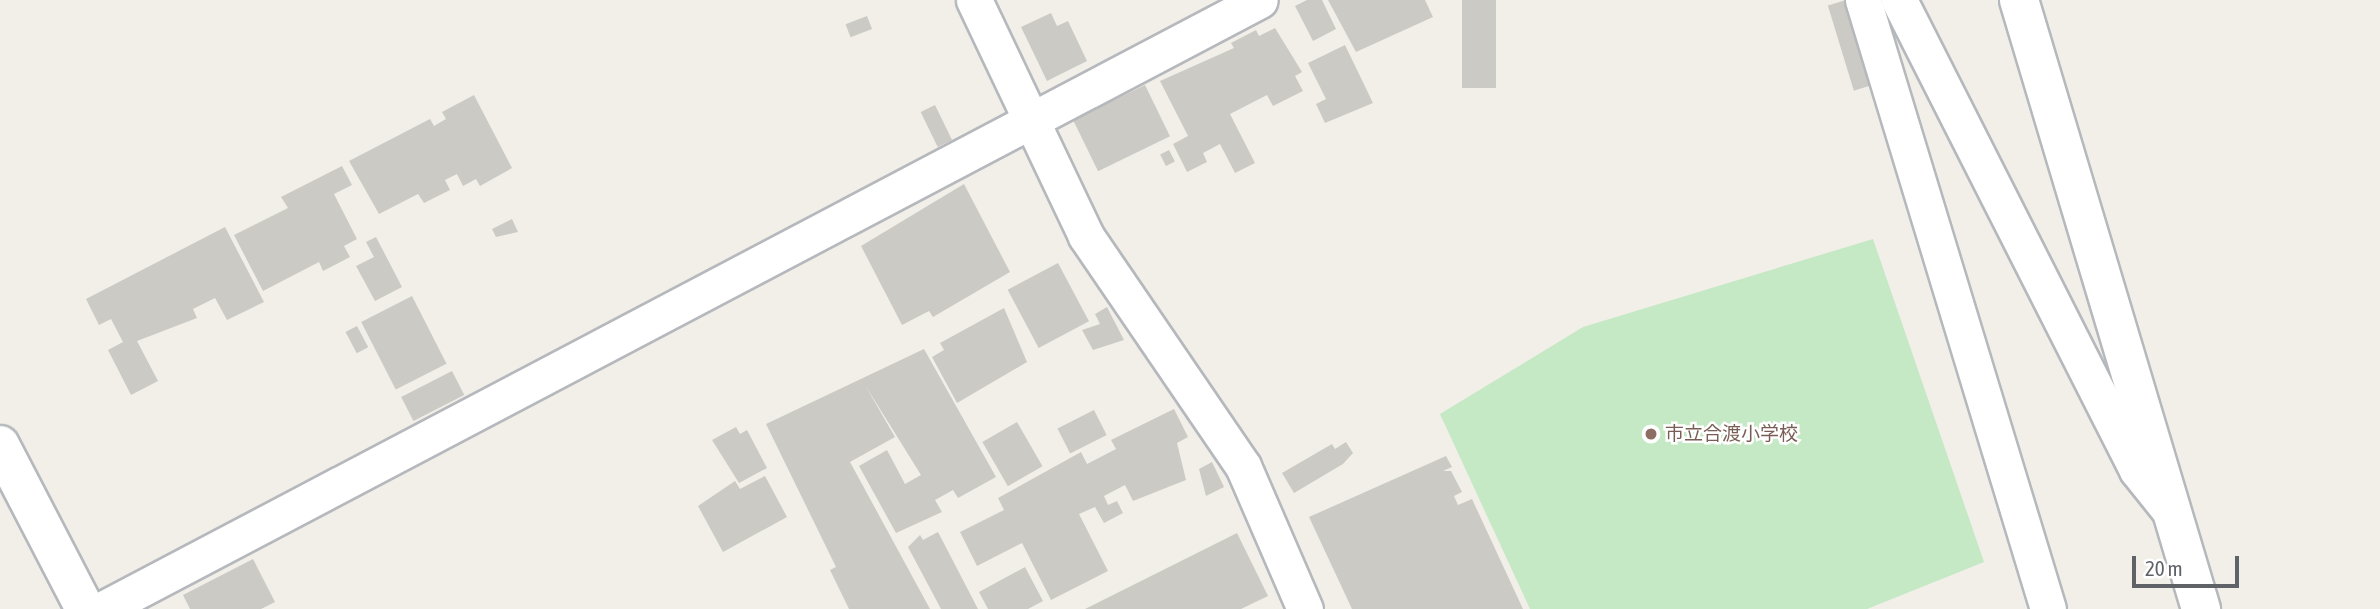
<!DOCTYPE html>
<html>
<head>
<meta charset="utf-8">
<style>
  body { margin:0 }
  #map { position:relative; width:2380px; height:609px; overflow:hidden; background:#f1efe8; font-family:"Asap Condensed","Noto Sans JP",sans-serif }
  div>[style] { position:absolute }
  [style*='--x'] { left:calc(var(--x)*1px); top:calc(var(--y)*1px); width:calc(var(--w)*1px); rotate:calc(var(--a)*1deg) }
  .green>* { inset:0; background:#c5e8c5 }
  .building>* { inset:0; background:#cccac5; transform-origin:0 0 }
  .roads { filter:drop-shadow(2px 0 #b5b8bc) drop-shadow(-2px 0 #b5b8bc) drop-shadow(0 2px #b5b8bc) drop-shadow(0 -2px #b5b8bc) }
  .street>* { height:35px; margin:-17.5px; padding:0 17.5px; transform-origin:17.5px; border-radius:17.5px; background:#fff }
  .secondary>* { height:38px; margin:-19px; padding:0 19px; transform-origin:19px; border-radius:19px; background:#fff }
  .dots>* { width:19px; height:19px; translate:-50% -50%; box-sizing:border-box; border:4px solid #fff; border-radius:50% }
  span { translate:-50% -50%; white-space:nowrap; text-align:center; line-height:1.15; -webkit-text-stroke:5px #fff; paint-order:stroke }
  .education-label { font-size:19px; color:#785e54 }
  .left { translate:0 -50%; text-align:left }
  .scale { position:absolute; left:2132px; top:556px; width:107px; height:32px; box-sizing:border-box; border:4px solid #5f6368; border-top:0; padding-left:9px; font-size:21px; line-height:24px; white-space:nowrap; color:#5f6368; -webkit-text-stroke:5px #fff; paint-order:stroke }
</style>
</head>
<body>
<div id="map">
  <div class="green">
    <div style="clip-path:polygon(1873px 239px,1984px 562px,1867px 609px,1530px 609px,1440px 414px,1583px 327px)"></div>
  </div>
  <div class="building">
    <div style="clip-path:polygon(1307px 0,1322px 0,1336px 29px,1313px 41px,1295px 6px)"></div>
    <div style="clip-path:polygon(1328px 0,1425px 0,1433px 17px,1356px 52px)"></div>
    <div style="left:1462px;top:0;width:34px;height:88px"></div>
    <div style="left:1846px;top:0;width:89px;height:19px;rotate:73deg"></div>
    <div style="clip-path:polygon(1051px 13px,1057px 26px,1068px 21px,1087px 61px,1047px 81px,1021px 27px)"></div>
    <div style="left:867px;top:16px;width:14px;height:23px;rotate:69deg"></div>
    <div style="clip-path:polygon(1275px 28px,1302px 72px,1295px 76px,1303px 91px,1273px 106px,1267px 95px,1230px 114px,1255px 163px,1235px 173px,1220px 144px,1203px 153px,1207px 162px,1187px 172px,1173px 144px,1188px 136px,1160px 81px,1234px 48px,1231px 43px,1256px 30px,1259px 36px)"></div>
    <div style="clip-path:polygon(1345px 45px,1373px 103px,1325px 123px,1316px 104px,1326px 99px,1308px 63px)"></div>
    <div style="left:1145px;top:85px;width:57px;height:80px;rotate:64deg"></div>
    <div style="clip-path:polygon(474px 95px,512px 168px,480px 186px,476px 179px,463px 186px,457px 174px,445px 180px,450px 190px,424px 203px,418px 194px,379px 214px,349px 161px,430px 119px,434px 126px,446px 119px,442px 112px)"></div>
    <div style="left:935px;top:105px;width:39px;height:16px;rotate:64deg"></div>
    <div style="left:1169px;top:150px;width:13px;height:10px;rotate:63deg"></div>
    <div style="clip-path:polygon(342px 166px,352px 185px,334px 194px,357px 239px,344px 246px,350px 257px,323px 271px,319px 262px,263px 291px,234px 235px,288px 208px,281px 197px)"></div>
    <div style="clip-path:polygon(964px 184px,1010px 272px,933px 317px,929px 311px,902px 325px,861px 246px)"></div>
    <div style="clip-path:polygon(512px 219px,518px 232px,496px 237px,492px 229px)"></div>
    <div style="clip-path:polygon(225px 227px,264px 302px,227px 320px,215px 298px,193px 309px,197px 318px,137px 341px,158px 381px,131px 395px,108px 350px,123px 342px,111px 319px,99px 325px,86px 299px)"></div>
    <div style="clip-path:polygon(376px 237px,402px 287px,375px 301px,356px 266px,374px 257px,366px 242px)"></div>
    <div style="left:1058px;top:263px;width:66px;height:57px;rotate:62deg"></div>
    <div style="left:412px;top:296px;width:76px;height:57px;rotate:63deg"></div>
    <div style="clip-path:polygon(1107px 307px,1124px 340px,1093px 350px,1082px 330px,1100px 324px,1095px 314px)"></div>
    <div style="clip-path:polygon(1004px 308px,1027px 362px,957px 403px,932px 357px,944px 350px,940px 343px)"></div>
    <div style="left:357px;top:326px;width:24px;height:13px;rotate:62deg"></div>
    <div style="clip-path:polygon(924px 349px,996px 477px,958px 498px,953px 490px,935px 500px,942px 512px,896px 533px,859px 466px,887px 450px,905px 484px,921px 475px,865px 385px,895px 437px,850px 462px,930px 609px,849px 609px,830px 570px,836px 567px,766px 424px)"></div>
    <div style="left:452px;top:371px;width:27px;height:57px;rotate:63deg"></div>
    <div style="clip-path:polygon(1174px 409px,1188px 437px,1177px 443px,1186px 480px,1133px 501px,1125px 485px,1104px 496px,1108px 505px,1117px 501px,1123px 513px,1104px 523px,1095px 507px,1079px 514px,1108px 571px,1051px 600px,1022px 543px,977px 566px,960px 532px,1004px 510px,998px 498px,1081px 452px,1087px 464px,1116px 449px,1111px 440px)"></div>
    <div style="left:1094px;top:410px;width:28px;height:41px;rotate:63deg"></div>
    <div style="left:1017px;top:422px;width:51px;height:40px;rotate:60deg"></div>
    <div style="clip-path:polygon(736px 427px,740px 434px,747px 430px,767px 468px,739px 483px,712px 440px)"></div>
    <div style="clip-path:polygon(1346px 442px,1353px 453px,1343px 464px,1294px 493px,1282px 473px,1332px 444px,1335px 449px)"></div>
    <div style="clip-path:polygon(1446px 456px,1452px 467px,1443px 471px,1451px 471px,1462px 492px,1454px 496px,1458px 505px,1472px 499px,1523px 609px,1352px 609px,1309px 517px)"></div>
    <div style="clip-path:polygon(1212px 462px,1224px 487px,1206px 496px,1199px 469px)"></div>
    <div style="clip-path:polygon(765px 476px,787px 517px,723px 552px,698px 506px,735px 481px,740px 489px)"></div>
    <div style="clip-path:polygon(938px 532px,978px 609px,941px 609px,908px 547px,920px 535px,923px 540px)"></div>
    <div style="clip-path:polygon(1237px 533px,1268px 596px,1241px 609px,1085px 609px)"></div>
    <div style="clip-path:polygon(253px 559px,275px 602px,261px 609px,190px 609px,183px 595px)"></div>
    <div style="clip-path:polygon(1025px 567px,1043px 601px,1028px 609px,988px 609px,979px 592px)"></div>
  </div>
  <div class="roads">
    <div class="street">
      <div style="--x:974;--y:0;--w:261;--a:64.6"></div>
      <div style="--x:1086;--y:236;--w:278;--a:55.7"></div>
      <div style="--x:1243;--y:466;--w:156;--a:66.6"></div>
      <div style="--x:1863;--y:0;--w:636;--a:73.1"></div>
      <div style="--x:1899;--y:0;--w:527;--a:63.14"></div>
      <div style="--x:2137;--y:470;--w:51;--a:51.3"></div>
      <div style="--x:103;--y:609;--w:1307;--a:-27.76"></div>
    </div>
    <div class="secondary">
      <div style="--x:2019;--y:0;--w:636;--a:73.36"></div>
      <div style="--x:0;--y:445;--w:185;--a:62.6"></div>
    </div>
  </div>
  <div class="dots">
    <div style="left:1651px;top:434px;background:#8d6e63"></div>
  </div>
  <div class="education-label">
    <span class="left" style="left:1665px;top:434px">市立合渡小学校</span>
  </div>
  <div class="scale">20 m</div>
</div>
</body>
</html>
